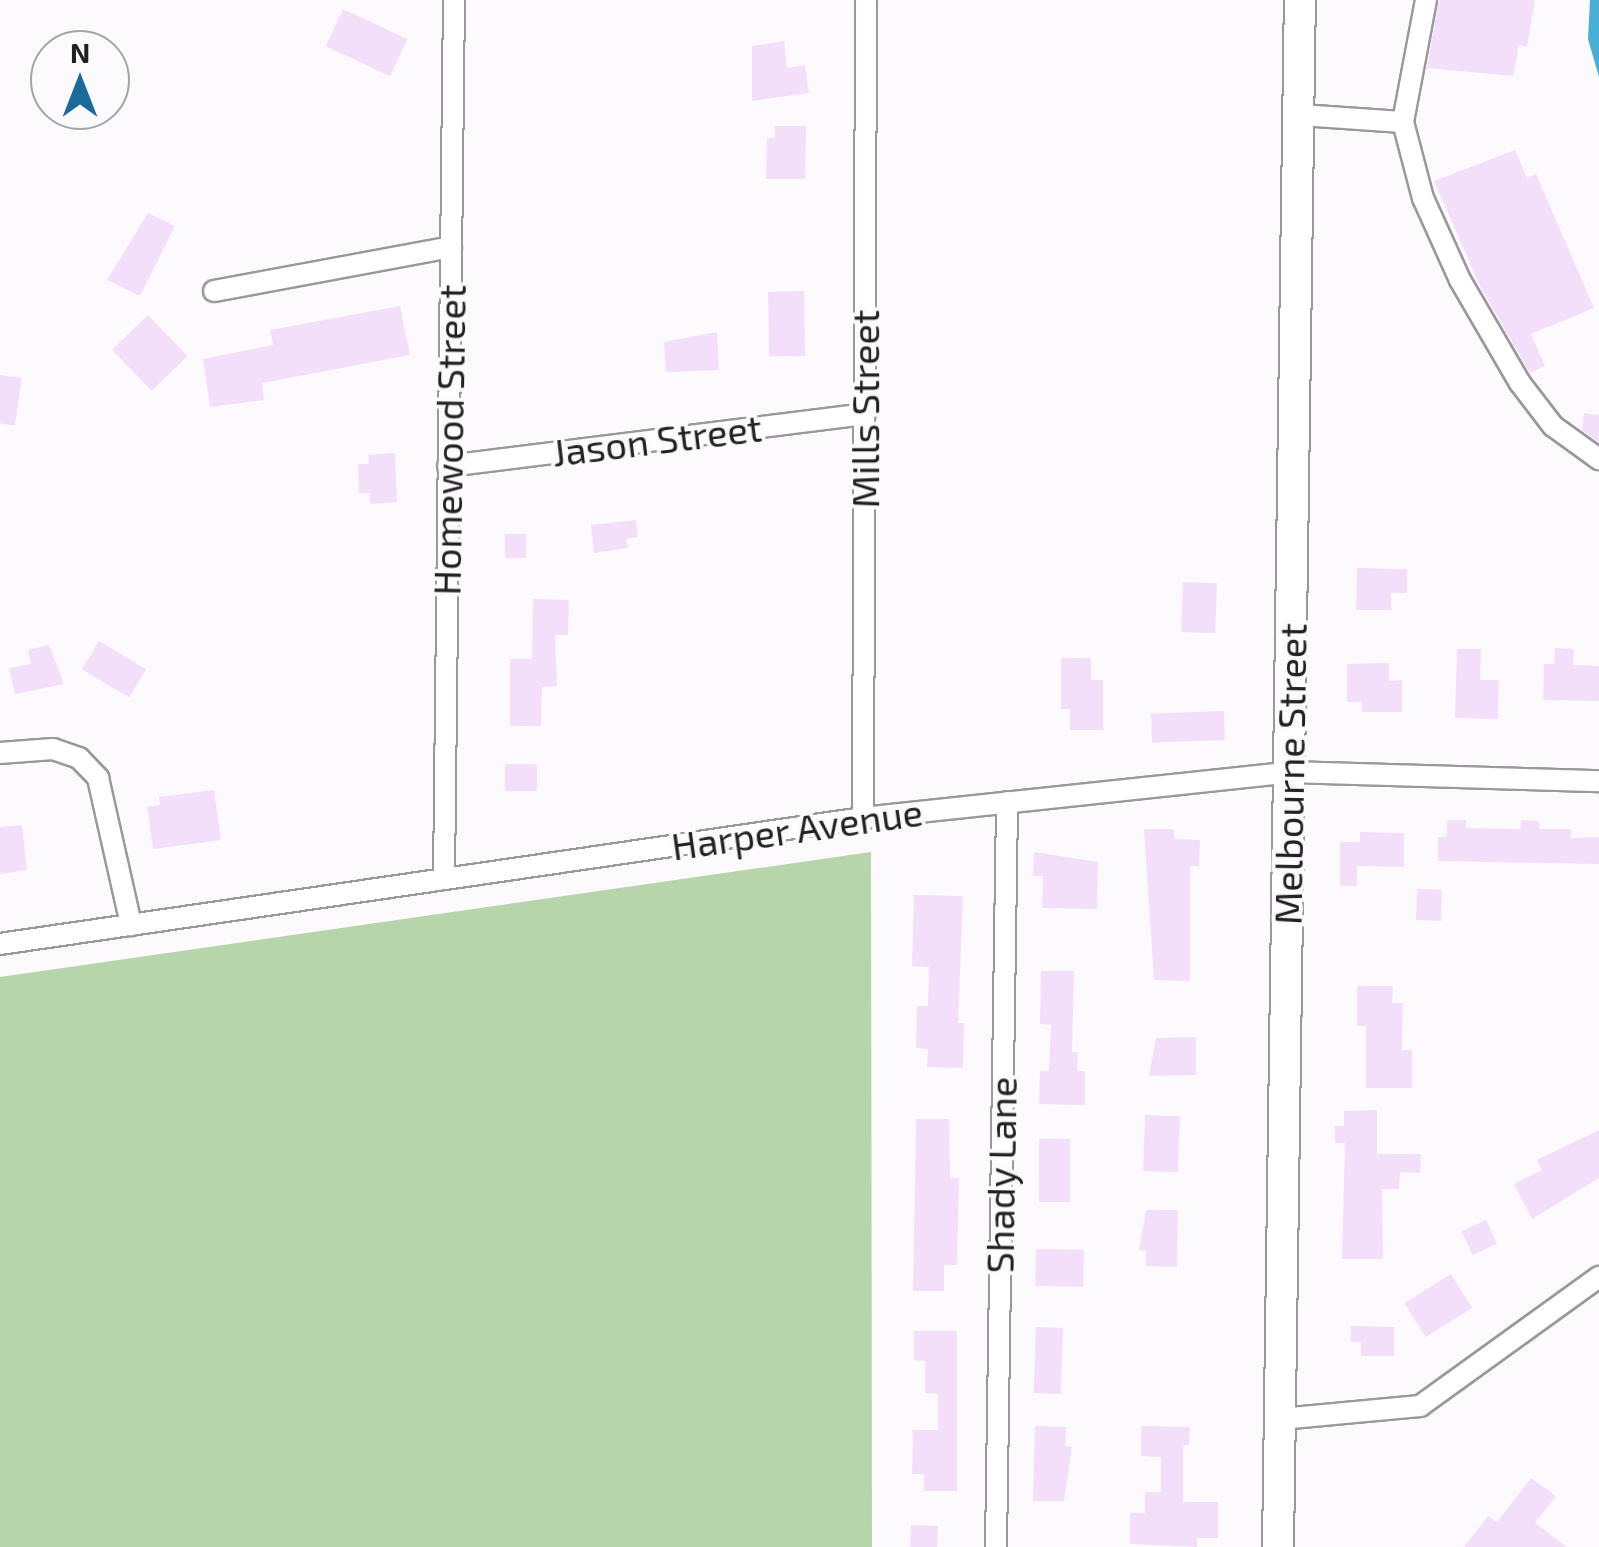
<!DOCTYPE html>
<html>
<head>
<meta charset="utf-8">
<style>
  body { margin:0 }
  #map { position:relative; width:1599px; height:1547px; overflow:hidden; background:#fcfafd; font-family:"Exo 2",sans-serif }
  div>[style] { position:absolute }
  [style*='--x'] { left:calc(var(--x)*1px); top:calc(var(--y)*1px); width:calc(var(--w)*1px); rotate:calc(var(--a)*1deg) }
  .green>* { inset:0; background:#b6d5aa }
  .water>* { inset:0; background:#4baed5 }
  .building>* { inset:0; background:#f3dffa; transform-origin:0 0 }
  .roads { filter:drop-shadow(2px 0 #9a989b) drop-shadow(-2px 0 #9a989b) drop-shadow(0 2px #9a989b) drop-shadow(0 -2px #9a989b) }
  .street>* { height:20px; margin:-10px; padding:0 10px; transform-origin:10px; border-radius:10px; background:#fff }
  .secondary>* { height:30px; margin:-15px; padding:0 15px; transform-origin:15px; border-radius:15px; background:#fff }
  span { translate:-50% -50%; white-space:nowrap; text-align:center; line-height:1.15; -webkit-text-stroke:8px #fcfafd; paint-order:stroke }
  .street-label { font-size:38px; color:#222122 }
  .north { position:absolute; left:30px; top:30px; width:100px; height:100px; box-sizing:border-box; background:#fcfafd; border:2px solid #a5a3a5; border-radius:50%; rotate:0deg; font-size:28px; font-weight:700; line-height:40px; text-align:center; color:#222122 }
  .north::after { content:''; display:block; margin:auto; width:35px; height:45px; background:#1a6a9c; clip-path:polygon(50% 0,100% 100%,50% 72%,0 100%) }
</style>
</head>
<body>
<div id="map">
  <div class="green">
    <div style="clip-path:polygon(871px 852px,872px 1547px,0 1547px,0 977px)"></div>
  </div>
  <div class="water">
    <div style="clip-path:polygon(1590px 0,1599px 0,1599px 77px,1588px 39px)"></div>
  </div>
  <div class="building">
    <div style="clip-path:polygon(1439px 0,1535px 0,1527px 47px,1519px 45px,1513px 76px,1427px 68px)"></div>
    <div style="left:343px;top:9px;width:71px;height:41px;rotate:25deg"></div>
    <div style="clip-path:polygon(784px 41px,787px 68px,805px 65px,809px 93px,752px 101px,752px 46px)"></div>
    <div style="clip-path:polygon(775px 126px,806px 126px,805px 179px,766px 179px,767px 138px,775px 138px)"></div>
    <div style="clip-path:polygon(1515px 150px,1527px 178px,1536px 174px,1594px 308px,1531px 334px,1545px 366px,1530px 373px,1480px 286px,1434px 181px)"></div>
    <div style="clip-path:polygon(148px 213px,175px 226px,140px 296px,107px 280px)"></div>
    <div style="left:804px;top:291px;width:65px;height:36px;rotate:89deg"></div>
    <div style="clip-path:polygon(400px 306px,410px 355px,262px 383px,264px 400px,210px 407px,203px 359px,273px 345px,270px 330px)"></div>
    <div style="left:148px;top:315px;width:57px;height:50px;rotate:46deg"></div>
    <div style="clip-path:polygon(717px 332px,719px 370px,666px 372px,664px 342px)"></div>
    <div style="left:0;top:375px;width:22px;height:48px;rotate:8deg"></div>
    <div style="clip-path:polygon(1584px 413px,1599px 415px,1599px 442px,1582px 430px)"></div>
    <div style="clip-path:polygon(395px 453px,397px 502px,370px 504px,370px 493px,359px 493px,358px 464px,369px 464px,368px 455px)"></div>
    <div style="clip-path:polygon(636px 520px,638px 537px,626px 539px,628px 548px,594px 553px,591px 525px)"></div>
    <div style="left:526px;top:534px;width:24px;height:21px;rotate:90deg"></div>
    <div style="clip-path:polygon(1357px 568px,1407px 569px,1407px 593px,1391px 593px,1391px 610px,1356px 610px)"></div>
    <div style="left:1183px;top:582px;width:34px;height:50px;rotate:2deg"></div>
    <div style="clip-path:polygon(533px 599px,569px 600px,568px 635px,555px 635px,557px 686px,542px 687px,541px 726px,510px 726px,510px 659px,532px 659px)"></div>
    <div style="left:99px;top:641px;width:55px;height:33px;rotate:31deg"></div>
    <div style="clip-path:polygon(49px 645px,64px 684px,15px 694px,9px 668px,31px 664px,28px 650px)"></div>
    <div style="clip-path:polygon(1555px 648px,1574px 649px,1573px 665px,1599px 666px,1599px 701px,1543px 700px,1544px 664px,1554px 664px)"></div>
    <div style="clip-path:polygon(1457px 649px,1481px 649px,1480px 680px,1499px 680px,1498px 719px,1455px 718px)"></div>
    <div style="clip-path:polygon(1061px 658px,1091px 658px,1091px 680px,1103px 680px,1103px 730px,1070px 730px,1070px 709px,1061px 709px)"></div>
    <div style="clip-path:polygon(1389px 663px,1389px 681px,1402px 680px,1402px 712px,1362px 712px,1362px 702px,1347px 702px,1347px 664px)"></div>
    <div style="left:1224px;top:711px;width:29px;height:73px;rotate:88deg"></div>
    <div style="left:505px;top:764px;width:32px;height:27px"></div>
    <div style="clip-path:polygon(214px 790px,221px 840px,153px 849px,147px 807px,160px 805px,159px 797px)"></div>
    <div style="clip-path:polygon(1447px 820px,1466px 820px,1466px 828px,1521px 829px,1521px 820px,1539px 821px,1539px 829px,1571px 829px,1571px 838px,1599px 837px,1599px 864px,1438px 861px,1438px 837px,1447px 837px)"></div>
    <div style="clip-path:polygon(22px 825px,27px 870px,0 874px,0 827px)"></div>
    <div style="clip-path:polygon(1144px 829px,1174px 829px,1174px 839px,1200px 840px,1199px 866px,1190px 866px,1190px 981px,1154px 980px)"></div>
    <div style="clip-path:polygon(1360px 832px,1404px 833px,1404px 867px,1357px 866px,1357px 886px,1340px 886px,1340px 842px,1360px 842px)"></div>
    <div style="clip-path:polygon(1034px 852px,1098px 862px,1097px 909px,1042px 908px,1043px 876px,1033px 876px)"></div>
    <div style="left:1417px;top:889px;width:25px;height:31px;rotate:2deg"></div>
    <div style="clip-path:polygon(914px 895px,963px 896px,958px 1023px,964px 1023px,963px 1068px,927px 1067px,928px 1049px,916px 1048px,917px 1006px,928px 1006px,929px 967px,912px 966px)"></div>
    <div style="clip-path:polygon(1041px 971px,1074px 971px,1072px 1052px,1078px 1052px,1077px 1071px,1085px 1071px,1085px 1105px,1039px 1104px,1040px 1071px,1049px 1071px,1051px 1025px,1040px 1024px)"></div>
    <div style="clip-path:polygon(1357px 986px,1393px 986px,1392px 1003px,1403px 1003px,1402px 1050px,1412px 1050px,1412px 1088px,1366px 1088px,1366px 1026px,1357px 1026px)"></div>
    <div style="clip-path:polygon(1196px 1037px,1196px 1075px,1149px 1076px,1156px 1038px)"></div>
    <div style="clip-path:polygon(1377px 1110px,1377px 1154px,1421px 1154px,1420px 1173px,1400px 1172px,1399px 1189px,1382px 1189px,1383px 1259px,1342px 1259px,1345px 1143px,1335px 1143px,1335px 1126px,1344px 1126px,1344px 1111px)"></div>
    <div style="left:1145px;top:1115px;width:35px;height:56px;rotate:2deg"></div>
    <div style="clip-path:polygon(916px 1119px,949px 1119px,950px 1178px,959px 1178px,957px 1265px,944px 1265px,944px 1291px,913px 1291px)"></div>
    <div style="clip-path:polygon(1599px 1130px,1599px 1178px,1532px 1219px,1514px 1184px,1542px 1170px,1537px 1160px)"></div>
    <div style="left:1039px;top:1139px;width:31px;height:63px"></div>
    <div style="clip-path:polygon(1146px 1210px,1178px 1210px,1177px 1267px,1146px 1266px,1146px 1250px,1139px 1250px)"></div>
    <div style="left:1486px;top:1220px;width:26px;height:27px;rotate:65deg"></div>
    <div style="left:1036px;top:1249px;width:48px;height:37px;rotate:1deg"></div>
    <div style="left:1451px;top:1274px;width:40px;height:55px;rotate:58deg"></div>
    <div style="clip-path:polygon(1351px 1326px,1394px 1327px,1394px 1356px,1361px 1356px,1361px 1342px,1351px 1342px)"></div>
    <div style="left:1036px;top:1327px;width:27px;height:66px;rotate:2deg"></div>
    <div style="clip-path:polygon(914px 1331px,957px 1331px,957px 1491px,924px 1491px,924px 1474px,912px 1474px,913px 1430px,938px 1430px,938px 1394px,925px 1393px,925px 1361px,914px 1360px)"></div>
    <div style="clip-path:polygon(1035px 1426px,1066px 1427px,1065px 1446px,1072px 1447px,1064px 1501px,1033px 1501px)"></div>
    <div style="clip-path:polygon(1141px 1426px,1190px 1427px,1189px 1445px,1183px 1445px,1183px 1502px,1218px 1502px,1218px 1538px,1197px 1538px,1197px 1547px,1130px 1544px,1130px 1513px,1145px 1513px,1145px 1492px,1161px 1492px,1161px 1457px,1141px 1456px)"></div>
    <div style="clip-path:polygon(1531px 1478px,1556px 1496px,1535px 1523px,1567px 1547px,1464px 1547px,1488px 1516px,1497px 1522px)"></div>
    <div style="left:911px;top:1525px;width:27px;height:22px;rotate:2deg"></div>
  </div>
  <div class="roads">
    <div class="street">
      <div style="--x:1426;--y:0;--w:124;--a:100.7"></div>
      <div style="--x:1403;--y:122;--w:79;--a:75.3"></div>
      <div style="--x:1423;--y:198;--w:90;--a:65.7"></div>
      <div style="--x:1460;--y:280;--w:119;--a:59.8"></div>
      <div style="--x:1520;--y:383;--w:54;--a:52.5"></div>
      <div style="--x:1553;--y:426;--w:57;--a:35.7"></div>
      <div style="--x:1300;--y:115;--w:103;--a:3.9"></div>
      <div style="--x:214;--y:291;--w:241;--a:-10.5"></div>
      <div style="--x:448;--y:466;--w:420;--a:-7.1"></div>
      <div style="--x:0;--y:753;--w:53;--a:-4.3"></div>
      <div style="--x:53;--y:749;--w:28;--a:19"></div>
      <div style="--x:79;--y:758;--w:28;--a:46"></div>
      <div style="--x:98;--y:778;--w:151;--a:77.3"></div>
      <div style="--x:863;--y:818;--w:818;--a:-89.79"></div>
      <div style="--x:444;--y:879;--w:879;--a:-89.35"></div>
      <div style="--x:0;--y:944;--w:872;--a:-8.31"></div>
      <div style="--x:863;--y:818;--w:429;--a:-6.1"></div>
      <div style="--x:1290;--y:772;--w:309;--a:1.7"></div>
      <div style="--x:1280;--y:1419;--w:141;--a:-5.3"></div>
      <div style="--x:1420;--y:1406;--w:221;--a:-35.8"></div>
      <div style="--x:996;--y:1547;--w:745;--a:-89.15"></div>
    </div>
    <div class="secondary">
      <div style="--x:1278;--y:1547;--w:1547;--a:-89.19"></div>
    </div>
  </div>
  <div class="street-label">
    <span style="left:865px;top:409px;rotate:-90deg">Mills Street</span>
    <span style="left:449px;top:440px;rotate:-89deg">Homewood Street</span>
    <span style="left:657px;top:440px;rotate:-7deg">Jason Street</span>
    <span style="left:1290px;top:774px;rotate:-89deg">Melbourne Street</span>
    <span style="left:797px;top:829px;rotate:-8deg">Harper Avenue</span>
    <span style="left:1001px;top:1175px;rotate:-89deg">Shady Lane</span>
  </div>
  <div class="north">N</div>
</div>
</body>
</html>
